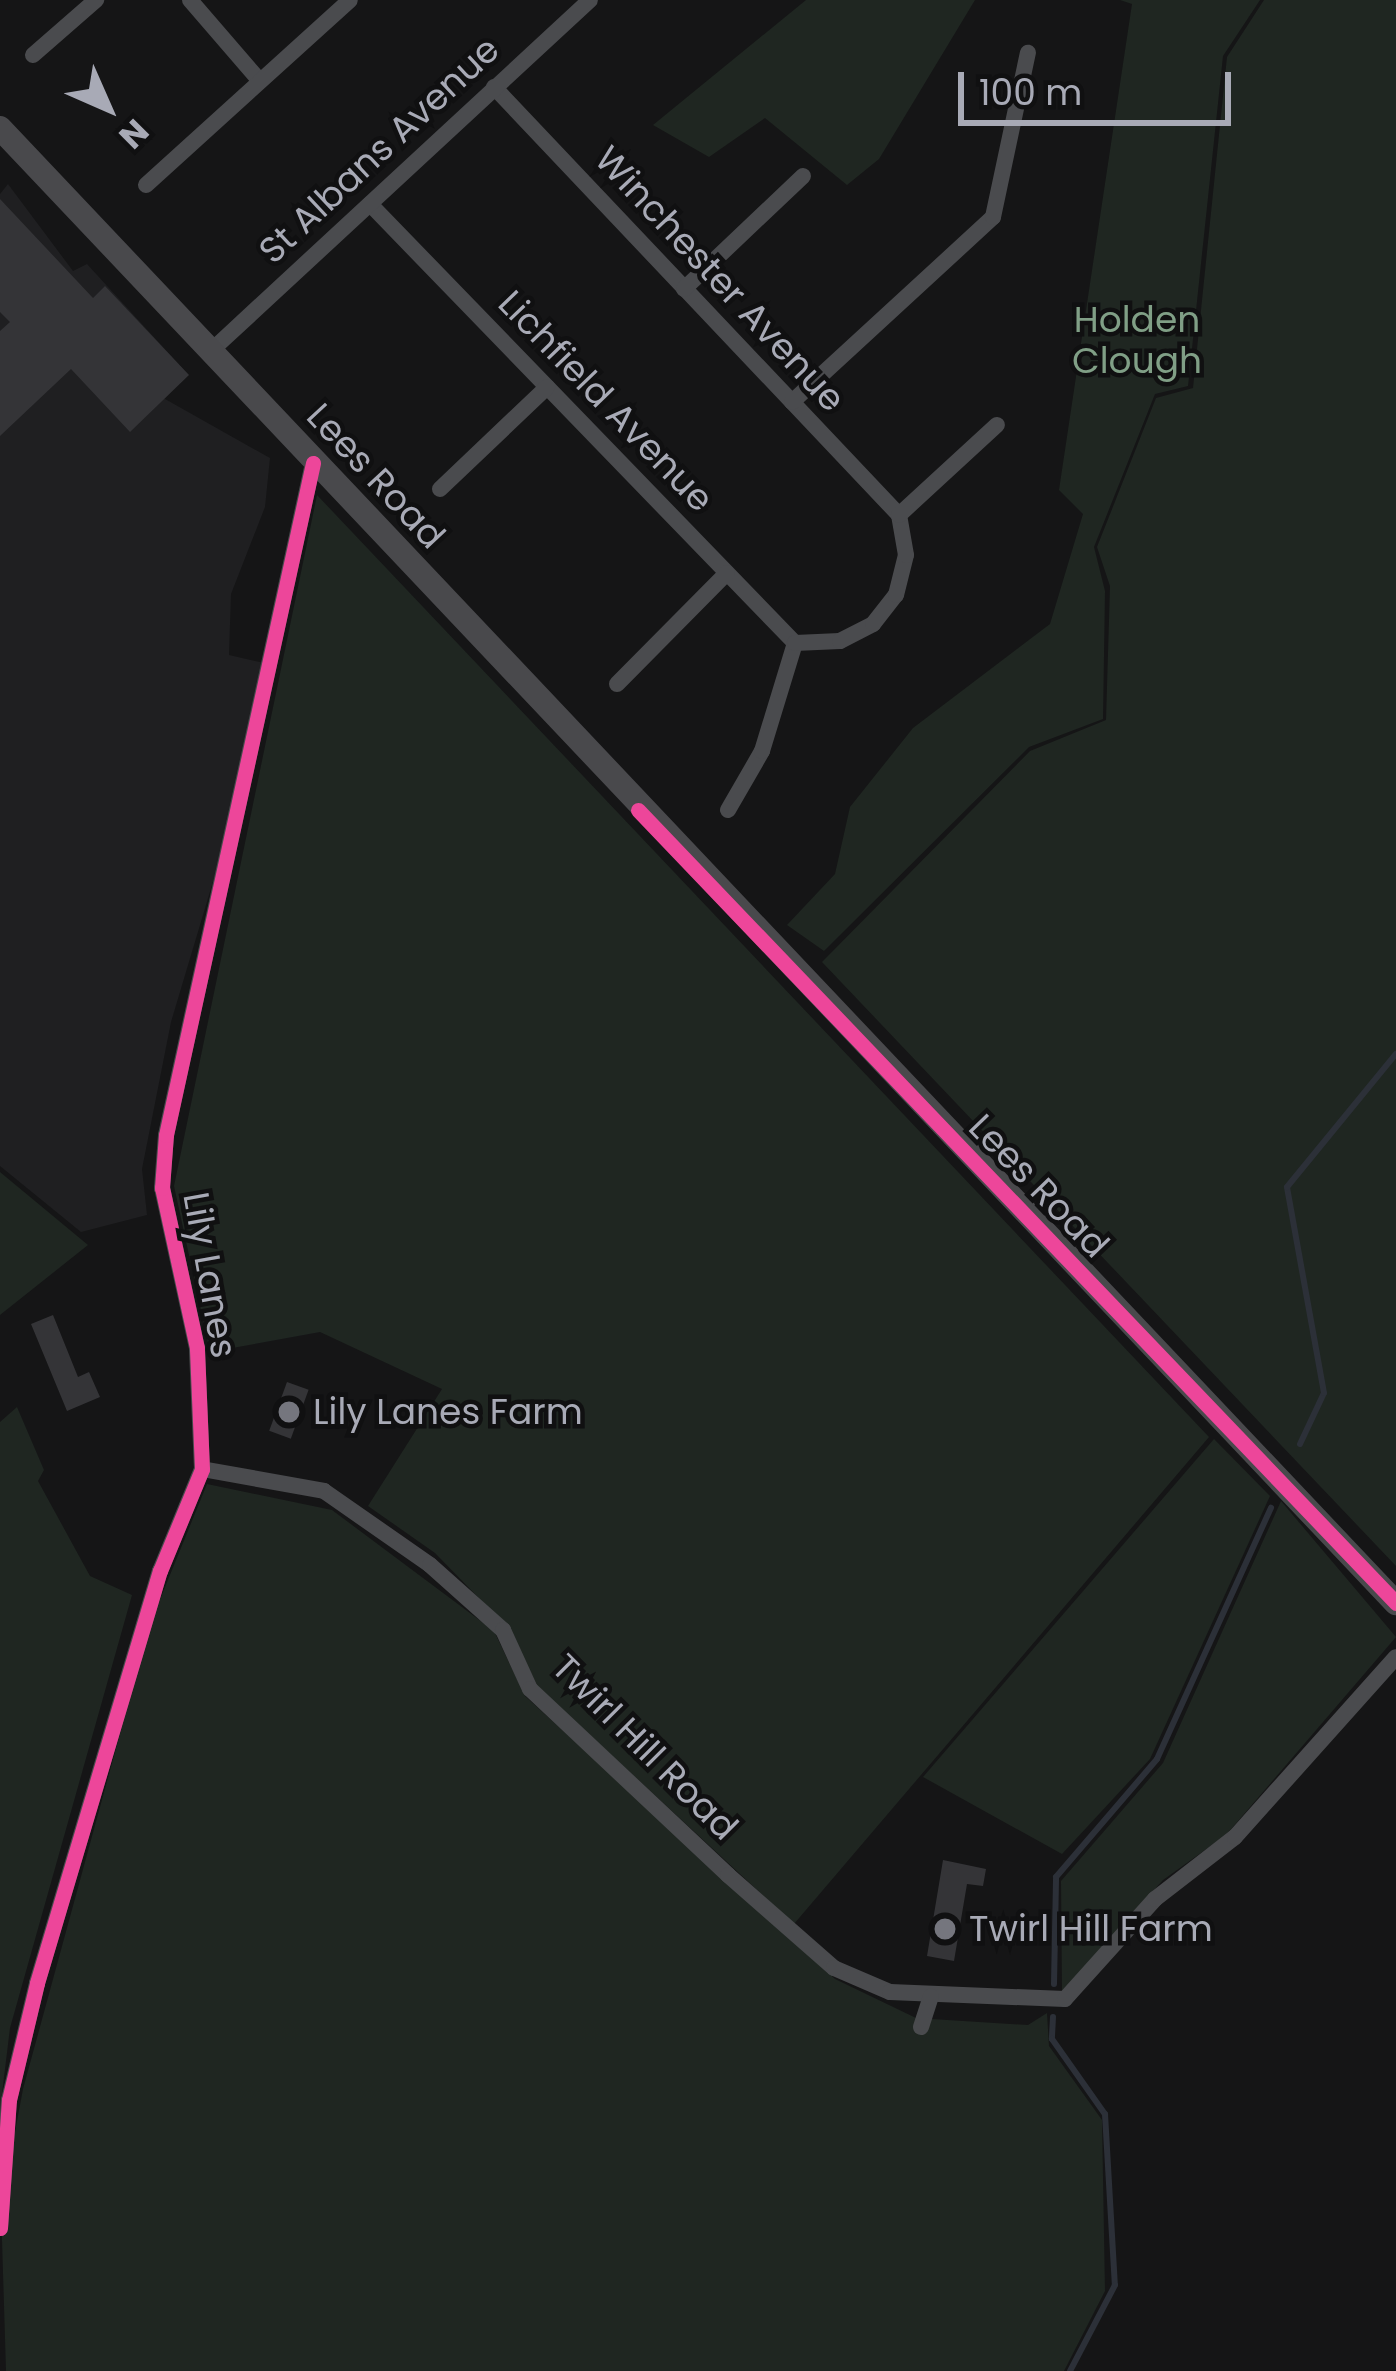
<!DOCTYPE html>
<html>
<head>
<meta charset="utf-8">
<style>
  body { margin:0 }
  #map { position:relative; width:1396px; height:2371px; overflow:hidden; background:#151516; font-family:Poppins,sans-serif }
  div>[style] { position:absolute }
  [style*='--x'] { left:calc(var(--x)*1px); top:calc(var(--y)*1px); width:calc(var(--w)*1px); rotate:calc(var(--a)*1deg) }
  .built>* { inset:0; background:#1f1f21 }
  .green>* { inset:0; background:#1f2621 }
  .stream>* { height:6px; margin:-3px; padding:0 3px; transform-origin:3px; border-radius:3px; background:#2c3038 }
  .building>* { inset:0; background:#343437; transform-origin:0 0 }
  .minor>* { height:16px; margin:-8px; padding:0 8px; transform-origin:8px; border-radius:8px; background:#4a4b4e }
  .secondary>* { height:24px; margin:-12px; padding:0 12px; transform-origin:12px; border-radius:12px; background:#49494c }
  .cycleway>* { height:15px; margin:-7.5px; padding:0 7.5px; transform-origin:7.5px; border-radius:7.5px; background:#ed469a }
  .dots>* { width:33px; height:33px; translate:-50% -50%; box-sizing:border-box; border:6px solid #101011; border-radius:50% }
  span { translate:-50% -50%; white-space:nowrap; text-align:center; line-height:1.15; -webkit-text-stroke:9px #101011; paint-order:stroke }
  .street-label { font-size:36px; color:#a8aab6 }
  .park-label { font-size:36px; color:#809f86 }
  .poi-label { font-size:36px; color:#a8aab6 }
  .left { translate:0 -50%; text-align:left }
  .north { position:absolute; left:48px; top:48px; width:120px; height:120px; -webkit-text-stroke:9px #101011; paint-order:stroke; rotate:135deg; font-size:33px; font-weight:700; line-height:48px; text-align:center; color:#a8aab6 }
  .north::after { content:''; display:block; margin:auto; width:42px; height:54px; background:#a8aab6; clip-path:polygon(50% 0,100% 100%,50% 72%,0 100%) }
  .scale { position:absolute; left:958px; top:72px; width:273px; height:54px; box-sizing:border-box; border:6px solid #a8aab6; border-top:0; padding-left:15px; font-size:36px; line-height:42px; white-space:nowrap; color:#a8aab6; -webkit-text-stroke:9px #101011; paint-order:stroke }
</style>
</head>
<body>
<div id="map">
  <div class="built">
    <div style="clip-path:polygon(8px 184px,73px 271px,87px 264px,184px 370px,158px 395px,270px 458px,265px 507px,231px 594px,229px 655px,264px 663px,232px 818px,171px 1022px,142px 1169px,147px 1215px,81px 1232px,0 1166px,0 194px)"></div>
  </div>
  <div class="green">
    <div style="clip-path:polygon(806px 0,975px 0,879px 159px,847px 185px,765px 118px,709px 157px,653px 125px)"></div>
    <div style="clip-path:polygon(1120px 0,1260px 0,1223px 56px,1188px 386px,1155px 394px,1094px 547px,1105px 591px,1103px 719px,1029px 747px,824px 951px,787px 925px,835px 874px,850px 807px,913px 728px,1050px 624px,1083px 514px,1059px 490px,1132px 4px)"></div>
    <div style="clip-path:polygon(1264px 0,1396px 0,1396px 1566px,822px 962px,1030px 751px,1106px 720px,1110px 586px,1097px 547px,1156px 398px,1193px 388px,1227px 57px)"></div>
    <div style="clip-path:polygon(317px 495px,1209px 1437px,794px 1924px,538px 1687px,509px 1629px,435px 1553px,368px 1506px,442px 1389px,320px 1332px,210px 1352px,174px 1186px)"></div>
    <div style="clip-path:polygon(0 1172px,88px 1245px,0 1315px)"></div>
    <div style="clip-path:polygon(17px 1407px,44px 1470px,38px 1481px,90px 1576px,132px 1595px,10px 2028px,0 2110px,0 1422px)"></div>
    <div style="clip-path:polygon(1214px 1439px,1270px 1496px,1150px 1759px,1062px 1854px,923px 1777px)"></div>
    <div style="clip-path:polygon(207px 1484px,332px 1510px,494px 1631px,525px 1696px,835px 1979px,916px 2018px,1028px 2025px,1047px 2013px,1049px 2046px,1102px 2120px,1105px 2291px,1064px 2371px,6px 2371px,1px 2207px,23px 2089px,150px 1624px)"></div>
    <div style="clip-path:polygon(1281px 1501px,1396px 1637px,1226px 1835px,1163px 1880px,1062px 1992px,1061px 1881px,1163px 1763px)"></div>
  </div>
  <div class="stream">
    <div style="--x:1300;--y:1444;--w:56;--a:-64.8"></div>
    <div style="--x:1324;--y:1393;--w:209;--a:-100.2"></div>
    <div style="--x:1287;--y:1187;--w:172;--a:-50.7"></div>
    <div style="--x:1054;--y:1984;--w:107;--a:-88.9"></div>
    <div style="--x:1056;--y:1877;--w:155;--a:-49.4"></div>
    <div style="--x:1157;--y:1759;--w:276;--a:-65.6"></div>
    <div style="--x:1053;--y:2017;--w:22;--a:93"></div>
    <div style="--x:1052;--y:2039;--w:92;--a:54.8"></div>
    <div style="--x:1105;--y:2114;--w:171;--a:86.7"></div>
    <div style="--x:1115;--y:2285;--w:97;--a:117.6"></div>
  </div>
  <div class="building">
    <div style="clip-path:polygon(0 199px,93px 298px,105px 286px,189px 375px,130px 432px,71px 369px,0 436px,0 331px,10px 322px,0 312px)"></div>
    <div style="clip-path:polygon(53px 1315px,78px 1377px,89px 1372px,100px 1397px,67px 1411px,31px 1324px)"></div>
    <div style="left:287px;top:1382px;width:23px;height:52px;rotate:20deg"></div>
    <div style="clip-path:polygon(943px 1860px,986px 1869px,983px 1886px,967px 1884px,954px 1961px,927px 1956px)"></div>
  </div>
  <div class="minor">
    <div style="--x:190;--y:0;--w:107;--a:49.2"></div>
    <div style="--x:33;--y:55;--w:84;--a:-41.1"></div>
    <div style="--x:494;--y:87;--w:589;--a:46.58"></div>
    <div style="--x:146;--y:185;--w:275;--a:-42.2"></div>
    <div style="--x:370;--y:204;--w:611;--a:45.93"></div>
    <div style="--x:684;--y:289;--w:164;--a:-43.5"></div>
    <div style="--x:212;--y:350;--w:515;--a:-42.8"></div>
    <div style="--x:792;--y:402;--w:273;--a:-42.6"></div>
    <div style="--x:993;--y:217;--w:168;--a:-78"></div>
    <div style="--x:440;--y:489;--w:148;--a:-43.6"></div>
    <div style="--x:617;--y:684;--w:156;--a:-45.3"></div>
    <div style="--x:728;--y:810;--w:68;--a:-60"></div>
    <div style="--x:762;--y:751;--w:113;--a:-73"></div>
    <div style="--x:795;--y:643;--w:45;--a:-2.5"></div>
    <div style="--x:840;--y:641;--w:37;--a:-27"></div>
    <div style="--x:873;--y:624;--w:37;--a:-52"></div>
    <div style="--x:896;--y:595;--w:41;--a:-76"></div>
    <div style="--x:906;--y:555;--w:41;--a:-99.9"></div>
    <div style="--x:899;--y:515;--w:133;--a:-42.6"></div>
    <div style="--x:202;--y:1469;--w:124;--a:10.2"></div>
    <div style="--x:324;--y:1491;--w:129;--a:34.9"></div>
    <div style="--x:430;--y:1565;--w:98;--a:41.7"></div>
    <div style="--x:503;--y:1630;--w:65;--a:65.4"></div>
    <div style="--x:530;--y:1689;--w:272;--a:43.2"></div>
    <div style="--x:728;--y:1875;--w:141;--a:41.3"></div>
    <div style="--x:834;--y:1968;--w:61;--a:23.2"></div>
    <div style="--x:890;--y:1992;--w:175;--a:2.3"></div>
    <div style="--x:1065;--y:1999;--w:135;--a:-48"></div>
    <div style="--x:1155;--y:1899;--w:101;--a:-37.8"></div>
    <div style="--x:1235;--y:1837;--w:241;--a:-48.2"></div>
    <div style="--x:921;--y:2027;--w:32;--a:-72"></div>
    <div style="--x:0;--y:2228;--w:128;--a:-86"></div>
    <div style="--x:9;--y:2100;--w:120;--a:-76.5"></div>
    <div style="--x:37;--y:1983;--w:430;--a:-73.4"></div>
    <div style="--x:160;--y:1571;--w:110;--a:-67.6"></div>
    <div style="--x:202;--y:1469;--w:121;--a:-92.4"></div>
    <div style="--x:197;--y:1348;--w:164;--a:-102.3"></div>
    <div style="--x:162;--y:1188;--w:53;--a:-85.7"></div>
    <div style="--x:166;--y:1135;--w:688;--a:-77.66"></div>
  </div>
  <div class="secondary">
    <div style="--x:0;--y:128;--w:2031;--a:46.58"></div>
  </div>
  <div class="cycleway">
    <div style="--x:638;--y:810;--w:1097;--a:46.29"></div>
    <div style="--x:0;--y:2228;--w:128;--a:-86"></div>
    <div style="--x:9;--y:2100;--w:120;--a:-76.5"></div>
    <div style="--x:37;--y:1983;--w:430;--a:-73.4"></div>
    <div style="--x:160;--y:1571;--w:110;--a:-67.6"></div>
    <div style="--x:202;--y:1469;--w:121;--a:-92.4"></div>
    <div style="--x:197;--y:1348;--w:164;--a:-102.3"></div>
    <div style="--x:162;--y:1188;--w:53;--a:-85.7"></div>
    <div style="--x:166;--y:1135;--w:688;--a:-77.66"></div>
  </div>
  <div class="dots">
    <div style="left:289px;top:1412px;background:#75767e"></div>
    <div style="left:945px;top:1929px;background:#75767e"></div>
  </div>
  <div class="street-label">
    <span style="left:379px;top:150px;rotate:-43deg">St Albans Avenue</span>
    <span style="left:720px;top:279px;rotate:47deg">Winchester Avenue</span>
    <span style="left:606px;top:401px;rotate:46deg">Lichfield Avenue</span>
    <span style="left:376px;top:476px;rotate:47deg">Lees Road</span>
    <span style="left:1039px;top:1186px;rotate:46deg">Lees Road</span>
    <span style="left:210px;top:1275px;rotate:80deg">Lily Lanes</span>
    <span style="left:645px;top:1747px;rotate:45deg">Twirl Hill Road</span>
  </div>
  <div class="park-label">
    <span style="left:1137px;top:340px">Holden<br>Clough</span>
  </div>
  <div class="poi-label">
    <span class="left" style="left:313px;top:1412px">Lily Lanes Farm</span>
    <span class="left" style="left:969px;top:1929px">Twirl Hill Farm</span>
  </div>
  <div class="north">N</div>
  <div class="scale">100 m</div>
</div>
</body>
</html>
